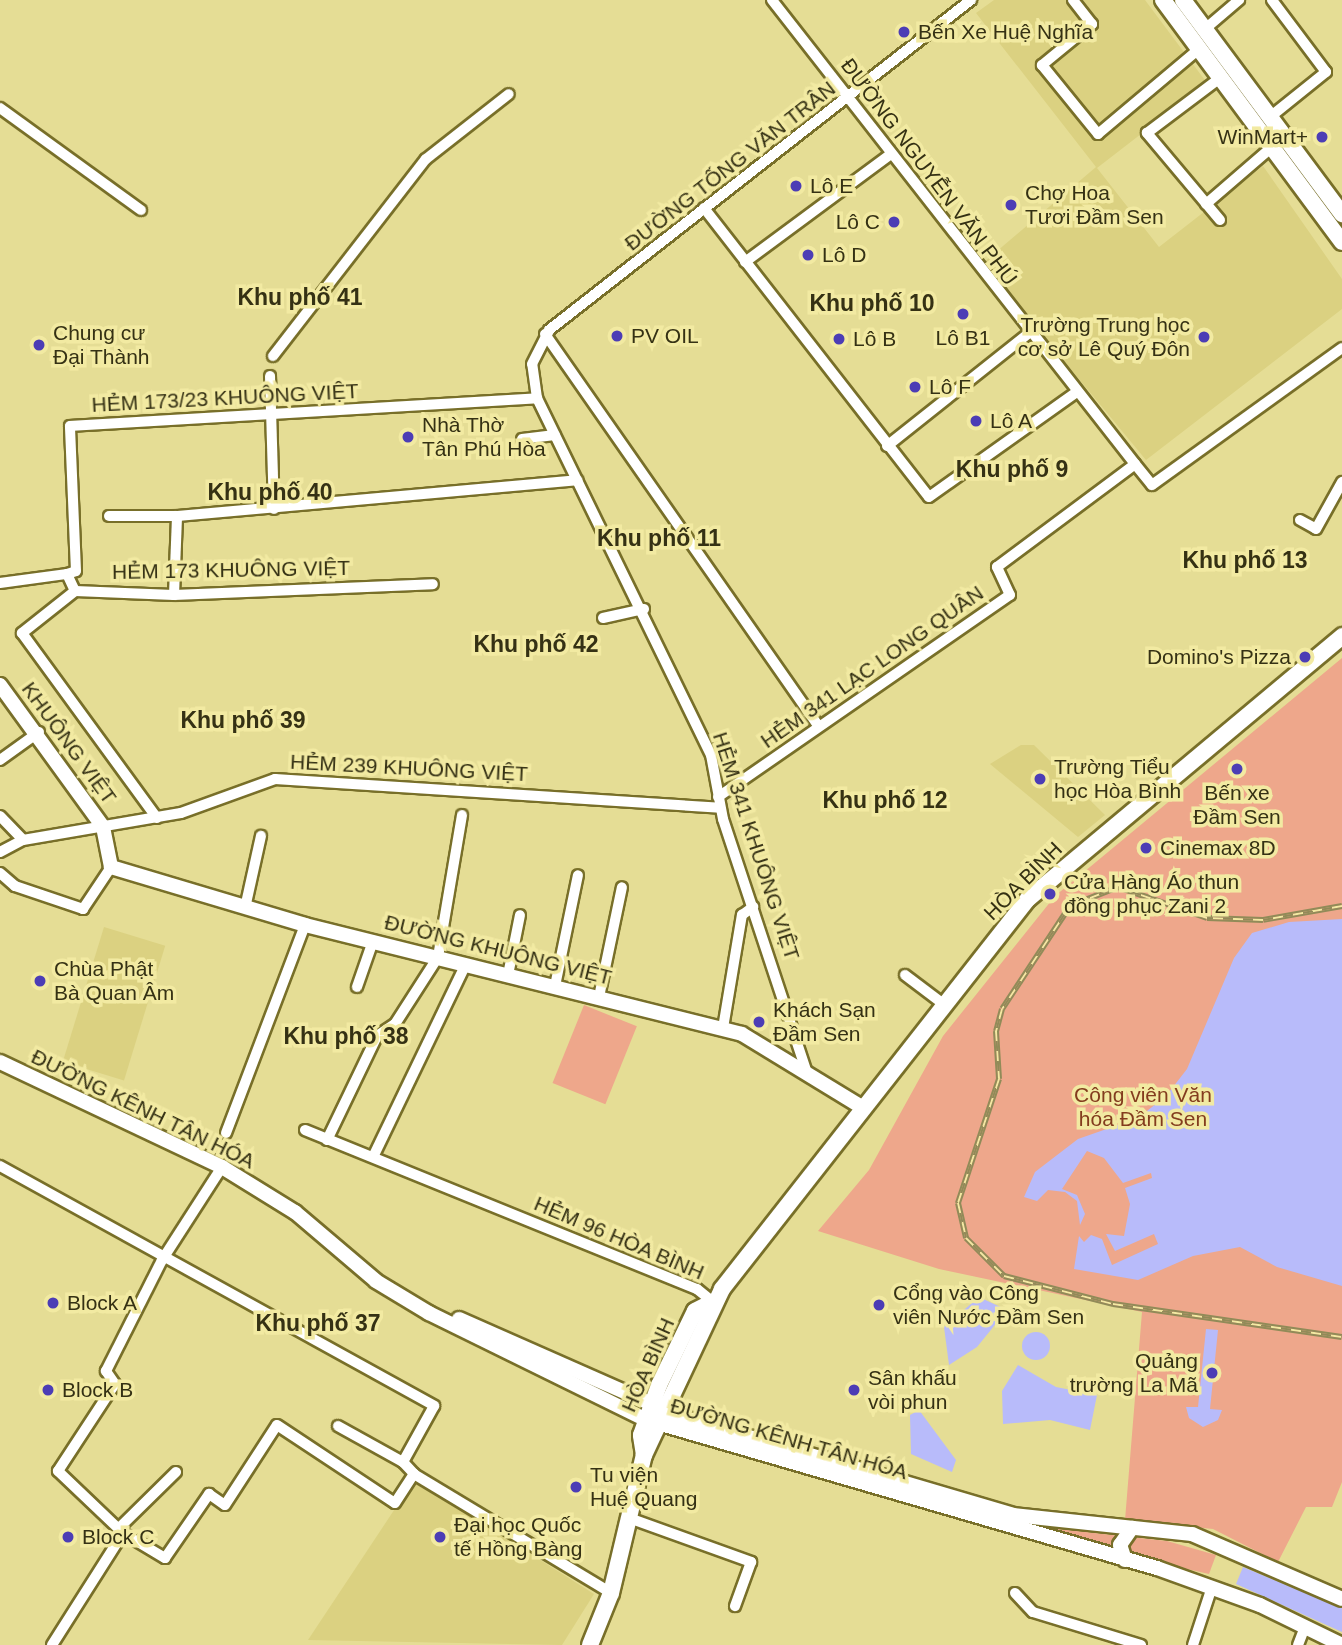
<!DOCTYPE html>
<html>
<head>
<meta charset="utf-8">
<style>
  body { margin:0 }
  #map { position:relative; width:1342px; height:1645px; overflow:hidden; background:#e5dd95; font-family:Helvetica,sans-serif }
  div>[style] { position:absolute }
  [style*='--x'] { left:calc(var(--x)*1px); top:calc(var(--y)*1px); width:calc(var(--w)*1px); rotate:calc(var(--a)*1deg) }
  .built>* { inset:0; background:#dbd181; transform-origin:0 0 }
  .green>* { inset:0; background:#eea78b; transform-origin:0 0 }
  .water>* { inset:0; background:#b8bbfa }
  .round { border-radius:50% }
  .roads { filter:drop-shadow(2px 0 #786f29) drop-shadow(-2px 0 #786f29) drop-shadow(0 2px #786f29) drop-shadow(0 -2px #786f29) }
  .minor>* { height:10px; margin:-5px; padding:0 5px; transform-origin:5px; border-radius:5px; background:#fff }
  .tertiary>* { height:14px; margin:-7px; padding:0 7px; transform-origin:7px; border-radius:7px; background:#fff }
  .secondary>* { height:16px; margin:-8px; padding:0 8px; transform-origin:8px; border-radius:8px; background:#fff }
  .rail>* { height:6px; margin-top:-3px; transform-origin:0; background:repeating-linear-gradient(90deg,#f2eaa2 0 10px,#918b58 0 20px); box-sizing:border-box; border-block:2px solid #918b58 }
  .dots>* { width:19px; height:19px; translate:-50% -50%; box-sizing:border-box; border:4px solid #f2eaa2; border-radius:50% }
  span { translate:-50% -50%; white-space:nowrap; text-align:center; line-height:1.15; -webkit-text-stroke:7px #f2eaa2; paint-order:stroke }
  .poi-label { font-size:21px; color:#353114 }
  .left { translate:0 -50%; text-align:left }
  .right { translate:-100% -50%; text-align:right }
  .street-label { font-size:21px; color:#353114 }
  .park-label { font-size:21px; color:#833c1e }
  .neighbourhood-label { font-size:23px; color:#353114; font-weight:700 }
</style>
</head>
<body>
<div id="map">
  <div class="built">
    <div style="clip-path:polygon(994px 0,1145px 0,1207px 83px,1097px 168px,1159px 247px,1263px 166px,1342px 279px,1342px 309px,1146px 460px,983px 263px,1096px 167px,976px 13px)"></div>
    <div style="clip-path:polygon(1021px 745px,1034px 745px,1105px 815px,1078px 837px,990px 764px)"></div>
    <div style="left:104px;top:927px;width:64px;height:141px;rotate:17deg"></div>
    <div style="clip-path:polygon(414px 1480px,594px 1594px,562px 1645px,308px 1640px)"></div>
  </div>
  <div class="green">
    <div style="clip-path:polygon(1342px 658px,1342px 1482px,1332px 1507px,1306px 1507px,1278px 1562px,1213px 1529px,1125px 1520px,1142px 1312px,939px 1269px,818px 1231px,869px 1170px,943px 1036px,1055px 896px)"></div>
    <div style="left:584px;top:1005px;width:57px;height:84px;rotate:22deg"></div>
    <div style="clip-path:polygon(1031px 1526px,1167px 1541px,1216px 1555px,1209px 1574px,1059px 1540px)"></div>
  </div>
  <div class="water">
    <div style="clip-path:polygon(1342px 919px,1342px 1286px,1277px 1267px,1240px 1247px,1193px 1256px,1138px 1280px,1074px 1269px,1079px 1236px,1084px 1242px,1091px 1235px,1102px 1239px,1112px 1265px,1158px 1244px,1154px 1234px,1115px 1251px,1106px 1234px,1124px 1236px,1130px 1204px,1125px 1188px,1152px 1178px,1151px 1173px,1123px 1183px,1104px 1158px,1087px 1151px,1062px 1189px,1077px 1195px,1085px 1214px,1080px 1225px,1077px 1201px,1065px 1192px,1048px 1190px,1037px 1201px,1024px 1197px,1035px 1172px,1078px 1139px,1138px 1118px,1166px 1096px,1187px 1069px,1234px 958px,1252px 933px,1289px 922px)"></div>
    <div style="clip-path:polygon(979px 1297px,1007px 1310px,977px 1347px,949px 1365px,944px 1327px)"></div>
    <div style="clip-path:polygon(1206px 1329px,1218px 1330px,1210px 1409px,1222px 1410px,1218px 1420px,1203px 1427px,1189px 1418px,1186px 1407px,1198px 1407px)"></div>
    <div class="round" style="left:1022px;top:1332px;width:28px;height:28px"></div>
    <div style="clip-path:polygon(1018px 1365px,1056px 1387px,1097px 1395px,1090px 1430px,1050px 1420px,1003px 1424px,1002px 1391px)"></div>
    <div style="clip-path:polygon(919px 1410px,956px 1460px,952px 1472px,911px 1454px,910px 1415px)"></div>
    <div style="clip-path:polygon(1243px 1567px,1342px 1608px,1342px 1632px,1236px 1584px)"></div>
  </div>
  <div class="roads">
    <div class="minor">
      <div style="--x:772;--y:0;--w:589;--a:51.96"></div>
      <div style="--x:1073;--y:0;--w:31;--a:52"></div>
      <div style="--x:1092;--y:24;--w:65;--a:140.6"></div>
      <div style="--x:1042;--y:65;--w:89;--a:50.9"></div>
      <div style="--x:1098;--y:134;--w:132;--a:-40.1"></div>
      <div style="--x:1205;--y:29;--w:45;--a:-40.5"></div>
      <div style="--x:0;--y:108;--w:174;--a:35.9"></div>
      <div style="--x:1270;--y:117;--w:72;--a:-38.8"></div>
      <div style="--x:1326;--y:72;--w:90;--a:-126.9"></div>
      <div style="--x:1206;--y:204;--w:87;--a:-40.8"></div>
      <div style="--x:704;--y:208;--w:366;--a:52.1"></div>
      <div style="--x:929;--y:497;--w:181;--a:-35.4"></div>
      <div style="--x:1220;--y:220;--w:114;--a:-130"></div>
      <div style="--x:1147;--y:133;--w:91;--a:-37"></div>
      <div style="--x:745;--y:262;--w:182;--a:-36.5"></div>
      <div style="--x:545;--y:334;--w:478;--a:55.1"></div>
      <div style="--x:273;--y:356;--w:249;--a:-52.2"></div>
      <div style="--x:426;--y:159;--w:105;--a:-38.1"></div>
      <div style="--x:270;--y:376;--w:133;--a:88.3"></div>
      <div style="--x:522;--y:439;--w:33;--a:-7"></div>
      <div style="--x:887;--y:446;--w:181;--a:-38.5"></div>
      <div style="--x:109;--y:516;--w:68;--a:0"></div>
      <div style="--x:1300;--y:520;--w:18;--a:29"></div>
      <div style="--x:1316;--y:529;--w:54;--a:-61"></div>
      <div style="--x:67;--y:574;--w:9;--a:-18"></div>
      <div style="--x:76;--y:571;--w:145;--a:-92.4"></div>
      <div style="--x:70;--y:426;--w:468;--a:-3.4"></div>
      <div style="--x:0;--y:583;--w:68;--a:-7.7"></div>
      <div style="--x:67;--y:574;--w:19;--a:65"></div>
      <div style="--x:75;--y:591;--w:99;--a:2.3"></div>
      <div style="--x:174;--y:595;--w:259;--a:-2.4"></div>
      <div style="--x:75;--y:591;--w:68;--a:141.6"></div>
      <div style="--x:22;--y:633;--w:229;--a:53.9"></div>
      <div style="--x:174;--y:595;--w:79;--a:-87.8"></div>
      <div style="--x:177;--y:516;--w:402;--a:-5.1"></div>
      <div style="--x:603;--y:618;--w:42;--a:-12.4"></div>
      <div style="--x:0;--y:760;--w:48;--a:-35.7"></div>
      <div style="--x:718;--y:797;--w:355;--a:-34.7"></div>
      <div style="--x:1010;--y:595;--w:31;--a:-115"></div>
      <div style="--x:997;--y:567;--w:172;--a:-36.7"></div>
      <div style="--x:1135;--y:464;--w:27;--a:51"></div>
      <div style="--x:1152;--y:485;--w:234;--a:-35.8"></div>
      <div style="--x:0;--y:816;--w:33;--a:46"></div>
      <div style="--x:0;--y:852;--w:26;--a:-28"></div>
      <div style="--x:23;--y:840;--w:160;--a:-9.7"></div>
      <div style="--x:181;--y:813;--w:100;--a:-19.9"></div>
      <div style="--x:275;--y:779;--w:446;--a:3.7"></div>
      <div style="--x:0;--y:873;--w:20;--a:41"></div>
      <div style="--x:15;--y:886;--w:72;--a:18.7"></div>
      <div style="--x:83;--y:909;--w:50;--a:-56.3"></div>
      <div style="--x:245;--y:908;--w:74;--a:-77.5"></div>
      <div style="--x:508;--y:975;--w:61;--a:-78.7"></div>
      <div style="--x:905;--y:975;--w:46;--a:37.1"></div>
      <div style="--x:555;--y:986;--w:113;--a:-78.3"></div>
      <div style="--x:357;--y:987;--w:49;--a:-70.8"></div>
      <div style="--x:599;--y:997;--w:112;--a:-78.2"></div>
      <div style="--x:723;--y:1028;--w:115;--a:-80.5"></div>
      <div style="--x:742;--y:915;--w:14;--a:-36"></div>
      <div style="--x:806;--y:1070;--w:264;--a:-108.3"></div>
      <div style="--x:723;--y:819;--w:65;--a:-100.6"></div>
      <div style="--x:711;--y:755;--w:397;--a:-116"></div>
      <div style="--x:537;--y:398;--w:34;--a:-98"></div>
      <div style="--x:532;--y:364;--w:38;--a:-63"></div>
      <div style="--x:549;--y:330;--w:536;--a:-38.03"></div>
      <div style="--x:305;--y:1130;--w:423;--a:22.1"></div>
      <div style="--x:697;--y:1289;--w:21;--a:39"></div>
      <div style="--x:226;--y:1133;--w:222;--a:-69.2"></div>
      <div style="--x:327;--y:1140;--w:115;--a:-64.3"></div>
      <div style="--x:377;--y:1036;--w:22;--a:-34"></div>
      <div style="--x:395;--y:1024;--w:80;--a:-57.3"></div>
      <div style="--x:438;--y:957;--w:144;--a:-80.4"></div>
      <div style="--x:374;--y:1155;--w:212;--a:-64.3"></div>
      <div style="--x:0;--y:1166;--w:496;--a:28.9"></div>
      <div style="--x:434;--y:1406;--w:64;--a:119"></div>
      <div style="--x:403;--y:1462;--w:16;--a:47"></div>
      <div style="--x:414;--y:1474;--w:230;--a:31.1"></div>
      <div style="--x:338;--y:1426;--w:74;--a:29"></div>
      <div style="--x:629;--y:1518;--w:130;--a:19.8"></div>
      <div style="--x:751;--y:1562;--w:47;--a:110"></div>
      <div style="--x:119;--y:1528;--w:80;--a:-44.5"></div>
      <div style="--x:123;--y:1533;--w:49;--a:30.8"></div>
      <div style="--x:165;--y:1558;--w:78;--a:-55.5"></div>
      <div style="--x:209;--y:1494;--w:19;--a:35"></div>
      <div style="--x:225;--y:1505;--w:95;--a:-57"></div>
      <div style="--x:277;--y:1425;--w:141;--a:33.5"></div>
      <div style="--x:395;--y:1503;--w:35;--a:-57"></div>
      <div style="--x:1015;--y:1593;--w:26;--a:47"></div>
      <div style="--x:1033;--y:1612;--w:113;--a:17"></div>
      <div style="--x:52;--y:1645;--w:133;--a:-57.6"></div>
      <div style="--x:123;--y:1533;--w:90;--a:-136.4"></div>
      <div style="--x:58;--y:1471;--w:104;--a:-56.8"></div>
      <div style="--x:115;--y:1384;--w:16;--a:-125"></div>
      <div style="--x:106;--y:1371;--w:124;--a:-63.2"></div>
      <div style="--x:162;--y:1260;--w:111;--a:-57.2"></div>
      <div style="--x:1193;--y:1645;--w:61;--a:-71.9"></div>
      <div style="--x:1298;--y:1645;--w:19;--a:-69"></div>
    </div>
    <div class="tertiary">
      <div style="--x:0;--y:685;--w:175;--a:54"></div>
      <div style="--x:103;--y:827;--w:41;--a:78.7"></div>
      <div style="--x:111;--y:867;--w:202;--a:16.6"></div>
      <div style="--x:305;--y:925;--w:450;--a:14"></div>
      <div style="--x:742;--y:1034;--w:138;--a:31.4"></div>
      <div style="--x:0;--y:1062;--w:246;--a:25.3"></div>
      <div style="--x:222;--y:1167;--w:86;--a:31.7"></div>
      <div style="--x:295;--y:1212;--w:106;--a:40.4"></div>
      <div style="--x:376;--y:1281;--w:62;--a:31.1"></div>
      <div style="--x:429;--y:1313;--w:240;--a:26.2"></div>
      <div style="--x:644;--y:1419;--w:534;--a:16.2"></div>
      <div style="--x:1157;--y:1568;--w:109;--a:19.8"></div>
      <div style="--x:1260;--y:1605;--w:91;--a:26"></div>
      <div style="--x:459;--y:1319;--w:243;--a:23.8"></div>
      <div style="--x:681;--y:1417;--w:346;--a:16.4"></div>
      <div style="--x:1013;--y:1515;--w:180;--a:6.1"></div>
      <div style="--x:1192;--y:1534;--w:163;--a:23.4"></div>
      <div style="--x:1125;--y:1560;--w:16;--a:-108"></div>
      <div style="--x:1120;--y:1545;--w:21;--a:-55"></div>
    </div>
    <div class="secondary">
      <div style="--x:1163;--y:0;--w:301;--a:53.5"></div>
      <div style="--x:1183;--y:0;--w:267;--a:53.4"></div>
      <div style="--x:644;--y:1455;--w:20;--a:-99"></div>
      <div style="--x:641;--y:1435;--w:53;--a:-70.2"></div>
      <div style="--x:659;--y:1385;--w:82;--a:-64.1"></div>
      <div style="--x:695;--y:1311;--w:20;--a:-27"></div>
      <div style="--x:590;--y:1645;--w:56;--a:-68"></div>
      <div style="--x:611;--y:1593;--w:142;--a:-76.6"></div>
      <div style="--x:644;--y:1455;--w:183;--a:-64.8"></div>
      <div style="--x:722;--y:1289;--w:496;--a:-51.9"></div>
      <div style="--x:1028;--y:899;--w:410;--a:-39.9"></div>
    </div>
  </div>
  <div class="rail">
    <div style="--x:1342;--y:906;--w:80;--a:170"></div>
    <div style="--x:1263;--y:920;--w:56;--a:-178"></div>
    <div style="--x:1207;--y:918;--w:94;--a:-160.8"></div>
    <div style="--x:1118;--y:887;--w:52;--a:158.4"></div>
    <div style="--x:1070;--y:906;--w:123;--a:123.4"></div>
    <div style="--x:1002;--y:1009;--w:23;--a:105"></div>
    <div style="--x:996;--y:1031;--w:48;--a:86.4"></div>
    <div style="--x:999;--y:1079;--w:131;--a:108.3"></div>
    <div style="--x:958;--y:1203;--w:36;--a:77"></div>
    <div style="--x:966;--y:1238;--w:54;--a:45"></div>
    <div style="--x:1004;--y:1276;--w:113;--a:14.4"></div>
    <div style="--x:1113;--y:1304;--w:231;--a:8.2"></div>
  </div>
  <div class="dots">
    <div style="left:904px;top:32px;background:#4c3db5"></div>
    <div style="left:1322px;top:137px;background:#4c3db5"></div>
    <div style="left:796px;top:186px;background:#4c3db5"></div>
    <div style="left:1011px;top:205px;background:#4c3db5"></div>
    <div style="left:894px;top:222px;background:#4c3db5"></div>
    <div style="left:808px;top:255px;background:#4c3db5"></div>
    <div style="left:963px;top:314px;background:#4c3db5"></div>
    <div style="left:617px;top:336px;background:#4c3db5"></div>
    <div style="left:1204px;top:337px;background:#4c3db5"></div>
    <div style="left:839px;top:339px;background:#4c3db5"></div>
    <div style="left:39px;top:345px;background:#4c3db5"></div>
    <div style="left:915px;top:387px;background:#4c3db5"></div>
    <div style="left:976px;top:421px;background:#4c3db5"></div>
    <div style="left:408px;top:437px;background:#4c3db5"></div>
    <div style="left:1305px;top:657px;background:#4c3db5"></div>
    <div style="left:1237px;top:769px;background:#4c3db5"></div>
    <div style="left:1040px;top:779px;background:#4c3db5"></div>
    <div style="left:1146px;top:848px;background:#4c3db5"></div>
    <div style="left:1050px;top:894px;background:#4c3db5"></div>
    <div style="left:40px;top:981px;background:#4c3db5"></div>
    <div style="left:759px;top:1022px;background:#4c3db5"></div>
    <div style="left:53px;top:1303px;background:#4c3db5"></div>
    <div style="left:879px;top:1305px;background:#4c3db5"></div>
    <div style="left:1212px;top:1373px;background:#4c3db5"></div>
    <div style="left:48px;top:1390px;background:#4c3db5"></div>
    <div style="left:854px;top:1390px;background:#4c3db5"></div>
    <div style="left:576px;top:1487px;background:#4c3db5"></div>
    <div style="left:68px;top:1537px;background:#4c3db5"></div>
    <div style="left:440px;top:1537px;background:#4c3db5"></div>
  </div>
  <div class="poi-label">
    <span class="left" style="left:918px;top:32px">Bến Xe Huệ Nghĩa</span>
    <span class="right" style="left:1308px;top:137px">WinMart+</span>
    <span class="left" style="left:810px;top:186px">Lô E</span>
    <span class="left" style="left:1025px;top:205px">Chợ Hoa<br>Tươi Đầm Sen</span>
    <span class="right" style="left:880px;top:222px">Lô C</span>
    <span class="left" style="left:822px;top:255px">Lô D</span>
    <span class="right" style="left:1190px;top:337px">Trường Trung học<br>cơ sở Lê Quý Đôn</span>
    <span class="left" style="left:53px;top:345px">Chung cư<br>Đại Thành</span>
    <span class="left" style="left:631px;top:336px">PV OIL</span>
    <span style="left:963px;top:338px">Lô B1</span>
    <span class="left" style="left:853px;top:339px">Lô B</span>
    <span class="left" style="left:929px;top:387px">Lô F</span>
    <span class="left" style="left:990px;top:421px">Lô A</span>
    <span class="left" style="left:422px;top:437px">Nhà Thờ<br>Tân Phú Hòa</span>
    <span class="right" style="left:1291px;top:657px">Domino's Pizza</span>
    <span class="left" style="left:1054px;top:779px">Trường Tiểu<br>học Hòa Bình</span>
    <span style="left:1237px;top:805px">Bến xe<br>Đầm Sen</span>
    <span class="left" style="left:1160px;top:848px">Cinemax 8D</span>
    <span class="left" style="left:1064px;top:894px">Cửa Hàng Áo thun<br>đồng phục Zani 2</span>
    <span class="left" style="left:54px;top:981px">Chùa Phật<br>Bà Quan Âm</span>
    <span class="left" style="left:773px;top:1022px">Khách Sạn<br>Đầm Sen</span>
    <span class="left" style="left:893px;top:1305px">Cổng vào Công<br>viên Nước Đầm Sen</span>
    <span class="left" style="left:67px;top:1303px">Block A</span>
    <span class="right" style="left:1198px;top:1373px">Quảng<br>trường La Mã</span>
    <span class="left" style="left:868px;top:1390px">Sân khấu<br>vòi phun</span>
    <span class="left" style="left:62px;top:1390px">Block B</span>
    <span class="left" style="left:590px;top:1487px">Tu viện<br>Huệ Quang</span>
    <span class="left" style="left:454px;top:1537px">Đại học Quốc<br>tế Hồng Bàng</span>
    <span class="left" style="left:82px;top:1537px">Block C</span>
  </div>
  <div class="street-label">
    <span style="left:730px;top:166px;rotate:-38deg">ĐƯỜNG TỐNG VĂN TRÂN</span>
    <span style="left:929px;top:172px;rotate:53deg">ĐƯỜNG NGUYỄN VĂN PHÚ</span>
    <span style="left:225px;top:398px;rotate:-3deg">HẺM 173/23 KHUÔNG VIỆT</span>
    <span style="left:231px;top:570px;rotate:-1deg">HẺM 173 KHUÔNG VIỆT</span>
    <span style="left:872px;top:667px;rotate:-35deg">HẺM 341 LẠC LONG QUÂN</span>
    <span style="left:69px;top:743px;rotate:54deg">KHUÔNG VIỆT</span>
    <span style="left:409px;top:768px;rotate:3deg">HẺM 239 KHUÔNG VIỆT</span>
    <span style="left:756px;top:846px;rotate:72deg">HẺM 341 KHUÔNG VIỆT</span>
    <span style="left:1023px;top:881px;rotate:-45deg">HÒA BÌNH</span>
    <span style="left:498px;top:950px;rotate:14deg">ĐƯỜNG KHUÔNG VIỆT</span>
    <span style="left:143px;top:1109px;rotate:26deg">ĐƯỜNG KÊNH TÂN HÓA</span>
    <span style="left:619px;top:1238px;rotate:23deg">HẺM 96 HÒA BÌNH</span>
    <span style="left:648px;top:1365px;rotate:-66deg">HÒA BÌNH</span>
    <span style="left:789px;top:1439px;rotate:16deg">ĐƯỜNG KÊNH TÂN HÓA</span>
  </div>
  <div class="park-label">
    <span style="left:1143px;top:1107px">Công viên Văn<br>hóa Đầm Sen</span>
  </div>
  <div class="neighbourhood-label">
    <span style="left:300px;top:297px">Khu phố 41</span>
    <span style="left:872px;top:303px">Khu phố 10</span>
    <span style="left:1012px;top:469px">Khu phố 9</span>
    <span style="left:270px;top:492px">Khu phố 40</span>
    <span style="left:659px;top:538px">Khu phố 11</span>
    <span style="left:1245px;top:560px">Khu phố 13</span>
    <span style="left:536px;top:644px">Khu phố 42</span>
    <span style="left:243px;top:720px">Khu phố 39</span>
    <span style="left:885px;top:800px">Khu phố 12</span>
    <span style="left:346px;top:1036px">Khu phố 38</span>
    <span style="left:318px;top:1323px">Khu phố 37</span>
  </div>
</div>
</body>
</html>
